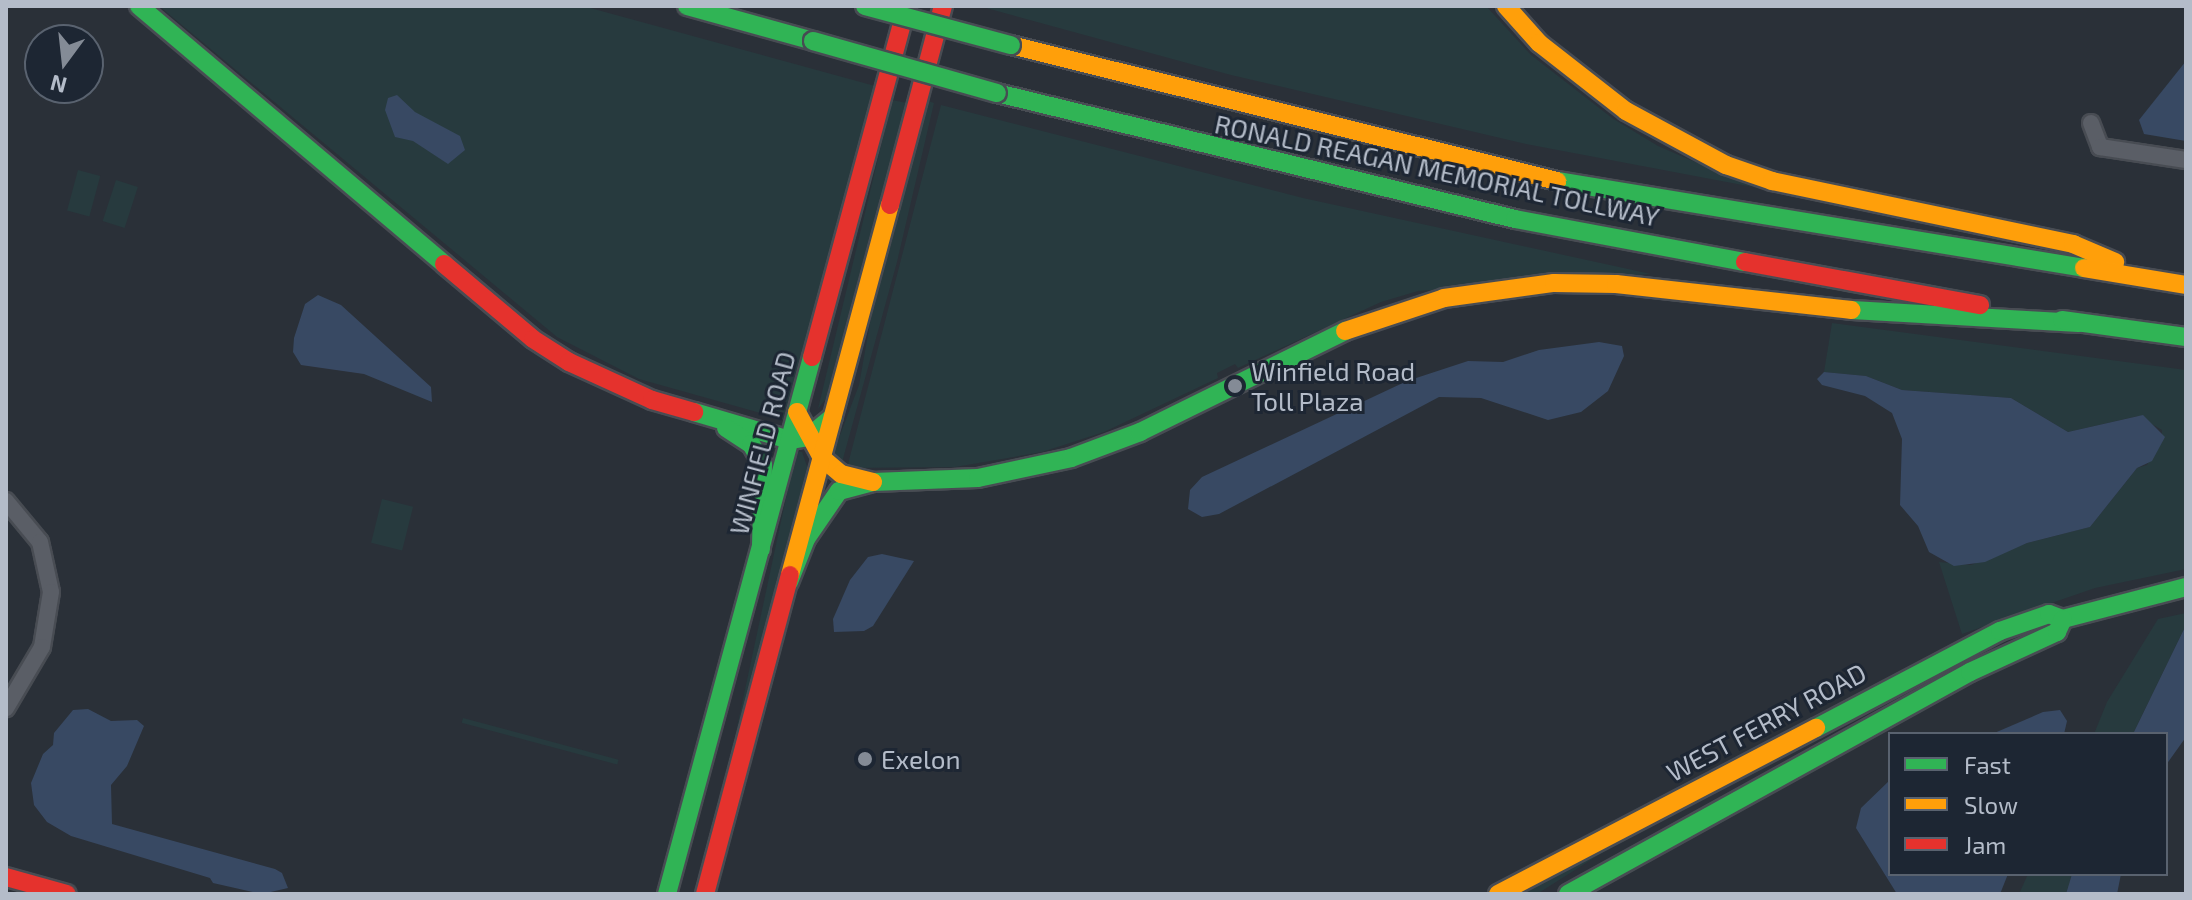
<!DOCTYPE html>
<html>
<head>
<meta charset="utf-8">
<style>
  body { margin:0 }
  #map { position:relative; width:2192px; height:900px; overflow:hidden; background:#2a3038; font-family:"Exo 2",sans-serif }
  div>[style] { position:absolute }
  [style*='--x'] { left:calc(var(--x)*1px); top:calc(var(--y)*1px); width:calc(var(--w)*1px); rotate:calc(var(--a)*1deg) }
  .green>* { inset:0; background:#273a3e; transform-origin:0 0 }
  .water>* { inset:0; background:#384963 }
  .roads { filter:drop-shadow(2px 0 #484c53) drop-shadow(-2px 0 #484c53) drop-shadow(0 2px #484c53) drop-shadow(0 -2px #484c53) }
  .street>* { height:16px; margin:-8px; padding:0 8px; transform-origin:8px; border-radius:8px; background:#5a5e66 }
  .fast>* { height:18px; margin:-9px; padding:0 9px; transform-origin:9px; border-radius:9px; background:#30b455 }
  .slow>* { height:18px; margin:-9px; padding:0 9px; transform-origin:9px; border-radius:9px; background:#ff9f0a }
  .jam>* { height:18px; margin:-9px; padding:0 9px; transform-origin:9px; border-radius:9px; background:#e5322d }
  .bridges { filter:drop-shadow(2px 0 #474c53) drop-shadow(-2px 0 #474c53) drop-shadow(0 2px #474c53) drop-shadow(0 -2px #474c53) }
  .fast-bridge>* { height:18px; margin:-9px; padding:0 9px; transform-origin:9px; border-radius:9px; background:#30b455 }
  .dots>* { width:22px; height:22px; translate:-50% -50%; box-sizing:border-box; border:4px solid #1d2633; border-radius:50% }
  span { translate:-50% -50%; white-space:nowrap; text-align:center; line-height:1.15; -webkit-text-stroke:6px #1d2633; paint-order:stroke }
  .street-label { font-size:26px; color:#b4bcc9 }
  .poi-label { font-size:26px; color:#b4bcc9 }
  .left { translate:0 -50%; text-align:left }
  .frame { position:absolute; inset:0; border:8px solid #b4bcc9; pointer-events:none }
  .legend { position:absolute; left:1888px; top:732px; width:280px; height:144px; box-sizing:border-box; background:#1d2633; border:2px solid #59626f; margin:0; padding:10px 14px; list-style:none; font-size:24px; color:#b4bcc9 }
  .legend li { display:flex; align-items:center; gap:16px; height:40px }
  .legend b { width:40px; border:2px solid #59626f }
  .north { position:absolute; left:24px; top:24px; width:80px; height:80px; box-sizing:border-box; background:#1d2633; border:2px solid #59626f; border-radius:50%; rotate:195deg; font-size:22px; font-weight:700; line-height:32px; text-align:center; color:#b4bcc9 }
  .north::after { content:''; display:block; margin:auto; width:28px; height:36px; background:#848b96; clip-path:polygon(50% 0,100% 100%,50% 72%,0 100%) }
</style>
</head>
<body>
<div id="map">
  <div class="green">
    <div style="clip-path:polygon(159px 6px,583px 6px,875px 86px,785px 420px,639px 379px,557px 337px)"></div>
    <div style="clip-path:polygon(979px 6px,1486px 6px,1531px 55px,1612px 118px,1658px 146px,1753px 187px,1526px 144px,1231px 75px)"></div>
    <div style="clip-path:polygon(892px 100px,907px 103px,828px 396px,818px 409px)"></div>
    <div style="clip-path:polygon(928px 101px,934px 103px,897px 262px,841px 466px,831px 459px,859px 385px,874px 301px)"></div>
    <div style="clip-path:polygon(941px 105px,1303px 198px,1651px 274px,1418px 291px,1381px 302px,1238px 368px,1235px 364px,1217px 373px,1218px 378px,1104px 432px,1042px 452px,955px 467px,847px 468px)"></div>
    <div style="left:78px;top:170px;width:23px;height:42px;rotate:15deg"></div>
    <div style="left:116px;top:180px;width:23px;height:43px;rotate:18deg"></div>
    <div style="clip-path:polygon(1832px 323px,2186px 370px,2186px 569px,2095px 588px,1962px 634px,1939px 562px,1971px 565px,2027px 543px,2090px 527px,2137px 468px,2147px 465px,2162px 440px,2162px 430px,2138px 416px,2068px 432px,2011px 398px,1902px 390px,1866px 376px,1824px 372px)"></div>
    <div style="clip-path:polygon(796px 451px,802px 452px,808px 469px,733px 746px)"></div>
    <div style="left:382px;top:499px;width:32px;height:45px;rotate:14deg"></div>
    <div style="clip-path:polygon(2186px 613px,2186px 625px,2133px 734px,2094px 734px,2107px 702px,2158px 619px)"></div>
    <div style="left:463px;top:718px;width:161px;height:5px;rotate:15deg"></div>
    <div style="clip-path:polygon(1638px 830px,1537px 894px,1515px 894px)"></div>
    <div style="clip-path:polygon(2028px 874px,2072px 874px,2066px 894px,2019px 894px)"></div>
  </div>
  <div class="water">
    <div style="clip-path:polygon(2186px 61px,2186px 141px,2144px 134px,2139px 120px)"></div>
    <div style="clip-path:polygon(397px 95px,415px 112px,460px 136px,465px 150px,448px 164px,413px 141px,395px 137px,385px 110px,388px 98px)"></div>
    <div style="clip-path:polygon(318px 295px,341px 305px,431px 387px,432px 402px,364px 374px,301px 365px,293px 352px,294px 338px,305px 304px)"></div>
    <div style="clip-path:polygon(1599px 342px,1622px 346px,1624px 356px,1608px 391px,1581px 412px,1548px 420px,1481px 398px,1439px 397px,1219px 514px,1202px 517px,1188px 509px,1190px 490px,1202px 477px,1407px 381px,1468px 361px,1503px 362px,1539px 350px)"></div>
    <div style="clip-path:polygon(1824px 372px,1866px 376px,1902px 390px,2011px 398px,2068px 432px,2143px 415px,2165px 437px,2152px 461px,2137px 468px,2090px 527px,2027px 543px,1985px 562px,1954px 566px,1929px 552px,1918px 526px,1900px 505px,1902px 439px,1892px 413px,1865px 396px,1822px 385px,1817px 379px)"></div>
    <div style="clip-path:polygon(882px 554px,914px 561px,873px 626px,864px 631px,834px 632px,833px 619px,850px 580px,868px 557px)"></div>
    <div style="clip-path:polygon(2186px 625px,2186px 737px,2166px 765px,2166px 734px,2133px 734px)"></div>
    <div style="clip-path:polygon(73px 710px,88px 709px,111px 721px,137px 720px,144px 726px,127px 766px,111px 785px,112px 824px,275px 869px,282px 873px,288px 888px,262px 894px,213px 883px,210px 878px,71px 836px,47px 822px,34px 805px,31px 783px,43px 754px,53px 745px,54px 733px)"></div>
    <div style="clip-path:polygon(2060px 710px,2067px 721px,2064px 734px,1992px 734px,2043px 712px)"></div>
    <div style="clip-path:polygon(1890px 780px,1890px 874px,2008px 874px,2000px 894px,1897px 894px,1856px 828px,1861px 808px)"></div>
    <div style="clip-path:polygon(2072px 874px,2121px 874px,2117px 894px,2066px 894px)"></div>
  </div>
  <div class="roads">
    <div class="street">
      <div style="--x:2091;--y:123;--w:26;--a:69"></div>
      <div style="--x:2100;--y:147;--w:87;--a:8.6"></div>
      <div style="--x:6;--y:501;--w:53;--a:50.3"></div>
      <div style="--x:40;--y:542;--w:51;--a:77.6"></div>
      <div style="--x:51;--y:592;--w:56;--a:99.3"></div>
      <div style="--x:42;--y:647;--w:71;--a:120.5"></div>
    </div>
    <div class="fast">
      <div style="--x:139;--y:6;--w:399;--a:40.2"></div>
      <div style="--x:687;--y:6;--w:131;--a:15.5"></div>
      <div style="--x:997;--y:93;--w:533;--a:13.67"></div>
      <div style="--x:1515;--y:219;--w:234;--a:10.6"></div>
      <div style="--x:1557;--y:181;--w:534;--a:9.37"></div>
      <div style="--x:1852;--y:310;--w:227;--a:3.3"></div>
      <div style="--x:2062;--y:320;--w:125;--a:7.8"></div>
      <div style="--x:694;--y:412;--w:100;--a:16.3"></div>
      <div style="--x:790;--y:440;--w:18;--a:-9"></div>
      <div style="--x:808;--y:437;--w:32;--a:-39"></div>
      <div style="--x:726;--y:428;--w:30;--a:33"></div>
      <div style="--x:751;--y:444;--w:24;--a:60"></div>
      <div style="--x:763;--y:465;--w:84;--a:91.4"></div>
      <div style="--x:789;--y:582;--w:46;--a:-68.4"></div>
      <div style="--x:806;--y:539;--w:58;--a:-55.5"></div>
      <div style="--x:839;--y:491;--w:35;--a:-15"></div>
      <div style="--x:873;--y:482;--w:105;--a:-2.2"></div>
      <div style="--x:978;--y:478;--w:95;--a:-12.1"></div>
      <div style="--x:1071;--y:458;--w:74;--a:-20.6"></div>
      <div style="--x:1140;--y:432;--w:229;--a:-26.2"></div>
      <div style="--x:1816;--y:728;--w:208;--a:-27.8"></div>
      <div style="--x:2000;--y:631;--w:52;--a:-19.1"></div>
      <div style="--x:2049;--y:614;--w:15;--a:20"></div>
      <div style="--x:2063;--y:619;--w:127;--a:-14.6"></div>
      <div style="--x:667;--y:894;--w:556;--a:-74.89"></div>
      <div style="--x:1568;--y:894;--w:459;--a:-28.9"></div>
      <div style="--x:1970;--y:672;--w:96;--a:-24.7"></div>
      <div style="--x:2057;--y:632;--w:14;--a:-65"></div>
    </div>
    <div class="slow">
      <div style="--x:1506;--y:6;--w:50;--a:48.3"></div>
      <div style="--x:1539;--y:43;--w:110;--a:38"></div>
      <div style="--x:1626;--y:111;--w:114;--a:28.4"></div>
      <div style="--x:1726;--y:165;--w:49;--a:19.2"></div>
      <div style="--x:1772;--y:181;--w:308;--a:11.8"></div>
      <div style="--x:2073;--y:244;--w:46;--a:23.2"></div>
      <div style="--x:1011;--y:45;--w:563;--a:13.99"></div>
      <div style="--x:2084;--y:268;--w:103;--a:9.5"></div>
      <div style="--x:1345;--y:331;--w:104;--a:-18.4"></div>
      <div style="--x:1444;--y:298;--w:111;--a:-7.8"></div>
      <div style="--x:1554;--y:283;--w:62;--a:0.9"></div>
      <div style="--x:1616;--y:284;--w:237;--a:6.3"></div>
      <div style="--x:797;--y:412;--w:52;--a:61.5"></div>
      <div style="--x:822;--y:458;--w:25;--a:40"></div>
      <div style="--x:841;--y:474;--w:33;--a:14"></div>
      <div style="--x:790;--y:575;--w:383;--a:-74.9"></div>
      <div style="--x:1498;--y:894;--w:359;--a:-27.6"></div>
    </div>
    <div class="jam">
      <div style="--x:890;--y:205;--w:206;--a:-75.1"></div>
      <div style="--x:1745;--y:262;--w:239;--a:10.4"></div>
      <div style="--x:444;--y:264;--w:116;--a:40.1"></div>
      <div style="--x:533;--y:339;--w:43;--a:32.6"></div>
      <div style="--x:569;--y:362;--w:91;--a:24.6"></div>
      <div style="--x:652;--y:400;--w:44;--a:15.9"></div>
      <div style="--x:812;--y:357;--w:364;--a:-74.9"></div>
      <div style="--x:6;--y:877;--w:63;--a:15.6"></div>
      <div style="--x:705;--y:894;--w:330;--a:-75.1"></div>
    </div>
  </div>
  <div class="bridges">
    <div class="fast-bridge">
      <div style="--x:865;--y:6;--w:151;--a:15"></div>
      <div style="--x:813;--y:41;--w:191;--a:15.8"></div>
    </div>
  </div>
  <div class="dots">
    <div style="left:1235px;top:386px;background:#848b96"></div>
    <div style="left:865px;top:759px;background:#848b96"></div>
  </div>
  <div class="street-label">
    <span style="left:1437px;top:170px;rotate:12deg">RONALD REAGAN MEMORIAL TOLLWAY</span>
    <span style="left:762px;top:443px;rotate:-75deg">WINFIELD ROAD</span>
    <span style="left:1766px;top:722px;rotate:-28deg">WEST FERRY ROAD</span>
  </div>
  <div class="poi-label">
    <span class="left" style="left:1251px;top:386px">Winfield Road<br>Toll Plaza</span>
    <span class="left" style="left:881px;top:759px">Exelon</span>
  </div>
  <div class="frame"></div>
  <ul class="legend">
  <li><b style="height:10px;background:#30b455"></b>Fast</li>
  <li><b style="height:10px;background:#ff9f0a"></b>Slow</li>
  <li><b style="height:10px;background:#e5322d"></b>Jam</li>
  </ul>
  <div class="north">N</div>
</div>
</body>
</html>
